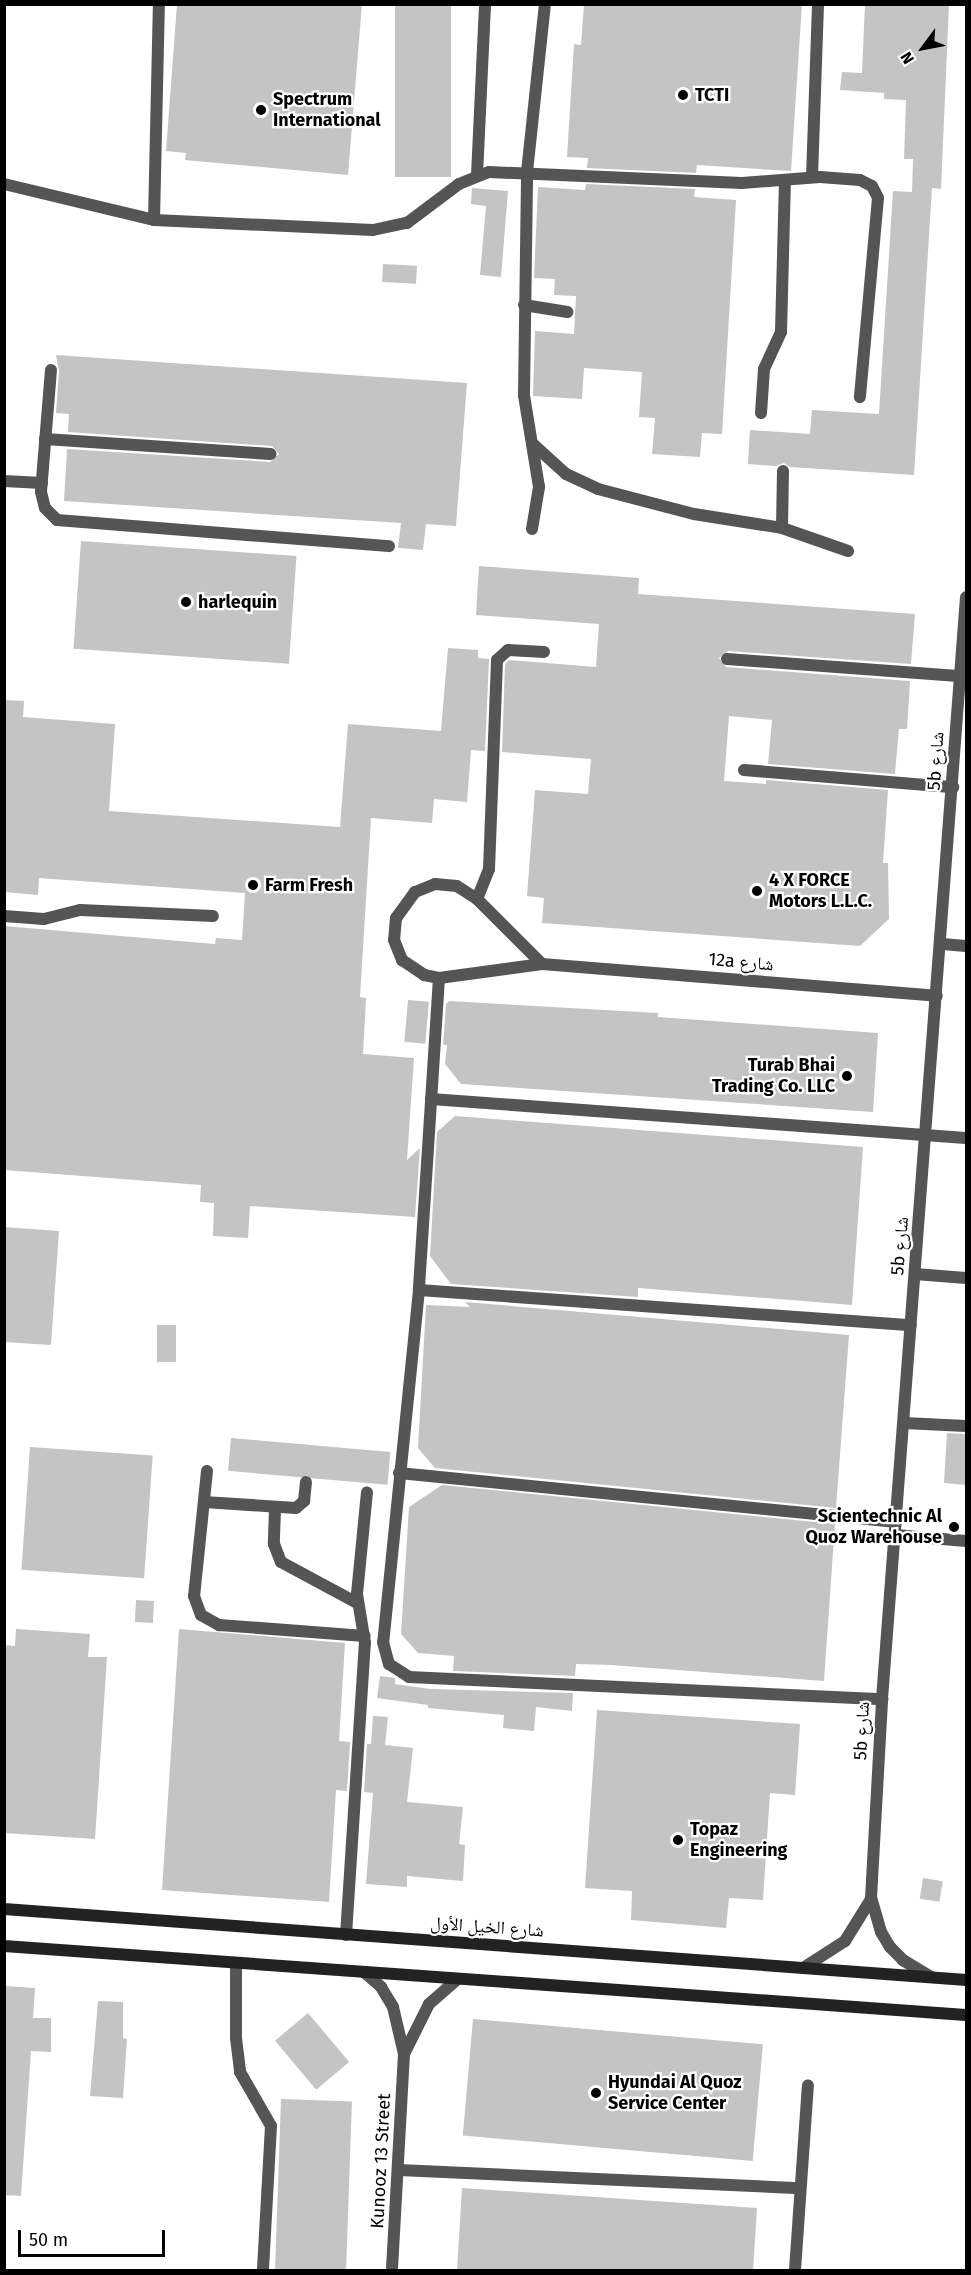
<!DOCTYPE html>
<html>
<head>
<meta charset="utf-8">
<style>
  body { margin:0 }
  #map { position:relative; width:971px; height:2275px; overflow:hidden; background:#fff; font-family:"Fira Sans","Noto Naskh Arabic",sans-serif }
  div>[style] { position:absolute }
  [style*='--x'] { left:calc(var(--x)*1px); top:calc(var(--y)*1px); width:calc(var(--w)*1px); rotate:calc(var(--a)*1deg) }
  .building>* { inset:0; background:#c4c4c4; transform-origin:0 0 }
  .service>* { height:12px; margin:-6px; padding:0 6px; transform-origin:6px; border-radius:6px; background:#555 }
  .minor>* { height:12px; margin:-6px; padding:0 6px; transform-origin:6px; border-radius:6px; background:#555 }
  .secondary>* { height:12px; margin:-6px; padding:0 6px; transform-origin:6px; border-radius:6px; background:#222 }
  .dots>* { width:16px; height:16px; translate:-50% -50%; box-sizing:border-box; border:3px solid #fff; border-radius:50% }
  span { translate:-50% -50%; white-space:nowrap; text-align:center; line-height:1.15; -webkit-text-stroke:4.5px #fff; paint-order:stroke }
  .poi-label { font-size:18px; color:#000; font-weight:700 }
  .left { translate:0 -50%; text-align:left }
  .right { translate:-100% -50%; text-align:right }
  .street-label { font-size:18px; color:#000 }
  .frame { position:absolute; inset:0; border:6px solid #000; pointer-events:none }
  .north { position:absolute; left:893px; top:18px; width:60px; height:60px; -webkit-text-stroke:4px #fff; paint-order:stroke; rotate:238deg; font-size:16px; font-weight:700; line-height:24px; text-align:center; color:#000 }
  .north::after { content:''; display:block; margin:auto; width:21px; height:27px; background:#000; clip-path:polygon(50% 0,100% 100%,50% 72%,0 100%) }
  .scale { position:absolute; left:18px; top:2230px; width:147px; height:27px; box-sizing:border-box; border:3px solid #000; border-top:0; padding-left:8px; font-size:18px; line-height:21px; white-space:nowrap; color:#000; -webkit-text-stroke:4px #fff; paint-order:stroke }
</style>
</head>
<body>
<div id="map">
  <div class="building">
    <div style="clip-path:polygon(177px 4px,362px 4px,348px 175px,185px 160px,186px 153px,166px 151px)"></div>
    <div style="left:395px;top:4px;width:56px;height:173px"></div>
    <div style="clip-path:polygon(584px 4px,802px 4px,791px 171px,697px 165px,696px 173px,587px 168px,588px 158px,567px 157px,574px 44px,581px 45px)"></div>
    <div style="clip-path:polygon(865px 4px,949px 4px,941px 189px,932px 188px,914px 475px,790px 467px,784px 463px,776px 466px,748px 464px,750px 430px,810px 434px,812px 410px,879px 414px,893px 191px,912px 192px,913px 159px,904px 159px,906px 100px,884px 99px,884px 93px,840px 90px,842px 72px,862px 73px)"></div>
    <div style="clip-path:polygon(586px 184px,695px 189px,694px 197px,736px 200px,722px 434px,702px 433px,700px 457px,652px 454px,655px 418px,639px 417px,642px 372px,584px 368px,582px 399px,533px 396px,535px 331px,574px 334px,576px 296px,554px 295px,555px 279px,534px 278px,538px 187px,585px 190px)"></div>
    <div style="clip-path:polygon(472px 188px,508px 191px,501px 277px,480px 275px,486px 206px,471px 204px)"></div>
    <div style="left:383px;top:264px;width:34px;height:18px;rotate:3deg"></div>
    <div style="clip-path:polygon(56px 355px,467px 383px,456px 526px,426px 524px,423px 550px,398px 548px,401px 523px,64px 501px,67px 449px,270px 462px,279px 454px,272px 446px,68px 432px,69px 414px,56px 413px,59px 371px)"></div>
    <div style="left:81px;top:541px;width:216px;height:108px;rotate:4deg"></div>
    <div style="clip-path:polygon(479px 566px,639px 578px,638px 594px,915px 614px,911px 664px,728px 651px,719px 658px,726px 667px,910px 681px,907px 729px,899px 729px,895px 774px,768px 764px,772px 720px,729px 716px,724px 781px,766px 784px,766px 780px,888px 790px,883px 863px,888px 863px,889px 919px,860px 946px,542px 923px,544px 898px,527px 896px,535px 790px,588px 794px,591px 759px,502px 752px,505px 664px,509px 660px,596px 667px,599px 624px,476px 615px)"></div>
    <div style="clip-path:polygon(448px 648px,478px 650px,478px 658px,489px 659px,485px 751px,471px 750px,467px 802px,434px 799px,432px 823px,371px 818px,360px 997px,366px 998px,363px 1054px,414px 1058px,407px 1160px,420px 1148px,415px 1217px,250px 1206px,248px 1238px,213px 1236px,214px 1203px,200px 1202px,201px 1185px,4px 1170px,4px 926px,215px 944px,216px 938px,242px 940px,245px 893px,39px 878px,38px 895px,4px 892px,4px 700px,24px 701px,23px 717px,115px 724px,109px 811px,340px 827px,348px 724px,441px 731px)"></div>
    <div style="left:408px;top:1000px;width:21px;height:42px;rotate:5deg"></div>
    <div style="clip-path:polygon(449px 1001px,658px 1013px,658px 1017px,878px 1033px,873px 1112px,461px 1084px,445px 1064px,447px 1045px,443px 1045px,446px 1004px)"></div>
    <div style="clip-path:polygon(455px 1116px,863px 1147px,852px 1305px,638px 1288px,638px 1297px,451px 1284px,430px 1256px,437px 1132px)"></div>
    <div style="clip-path:polygon(4px 1227px,59px 1231px,51px 1345px,4px 1342px)"></div>
    <div style="clip-path:polygon(465px 1302px,849px 1335px,836px 1508px,435px 1468px,418px 1448px,426px 1305px,470px 1307px)"></div>
    <div style="left:157px;top:1325px;width:19px;height:37px"></div>
    <div style="clip-path:polygon(947px 1433px,966px 1434px,966px 1485px,944px 1483px)"></div>
    <div style="left:231px;top:1438px;width:160px;height:33px;rotate:5deg"></div>
    <div style="left:30px;top:1447px;width:123px;height:123px;rotate:4deg"></div>
    <div style="clip-path:polygon(442px 1485px,835px 1524px,824px 1681px,611px 1665px,576px 1664px,575px 1676px,453px 1671px,454px 1656px,418px 1653px,401px 1634px,409px 1507px)"></div>
    <div style="left:136px;top:1600px;width:18px;height:22px;rotate:3deg"></div>
    <div style="clip-path:polygon(16px 1629px,90px 1634px,88px 1657px,107px 1657px,95px 1839px,4px 1833px,4px 1645px,15px 1646px)"></div>
    <div style="clip-path:polygon(179px 1629px,345px 1643px,339px 1741px,350px 1742px,347px 1791px,336px 1790px,329px 1902px,162px 1890px)"></div>
    <div style="clip-path:polygon(380px 1676px,395px 1678px,395px 1684px,430px 1689px,573px 1693px,572px 1711px,536px 1707px,534px 1731px,503px 1728px,504px 1715px,428px 1708px,428px 1705px,377px 1698px)"></div>
    <div style="clip-path:polygon(597px 1710px,800px 1724px,795px 1795px,770px 1793px,763px 1900px,729px 1898px,726px 1928px,631px 1920px,632px 1891px,585px 1888px)"></div>
    <div style="clip-path:polygon(373px 1716px,388px 1717px,385px 1745px,413px 1748px,407px 1802px,463px 1807px,459px 1844px,465px 1845px,463px 1881px,407px 1876px,407px 1887px,366px 1884px,373px 1793px,364px 1792px,367px 1744px,371px 1744px)"></div>
    <div style="left:923px;top:1878px;width:20px;height:21px;rotate:9deg"></div>
    <div style="clip-path:polygon(4px 1986px,35px 1988px,33px 2018px,51px 2018px,51px 2052px,31px 2051px,21px 2196px,4px 2195px)"></div>
    <div style="clip-path:polygon(98px 2001px,123px 2002px,123px 2038px,127px 2039px,123px 2098px,90px 2096px)"></div>
    <div style="left:308px;top:2013px;width:64px;height:43px;rotate:50deg"></div>
    <div style="left:473px;top:2019px;width:291px;height:117px;rotate:5deg"></div>
    <div style="left:281px;top:2099px;width:71px;height:172px;rotate:2deg"></div>
    <div style="clip-path:polygon(462px 2188px,757px 2208px,753px 2271px,457px 2271px)"></div>
  </div>
  <div class="service">
    <div style="--x:477;--y:175;--w:171;--a:-87.3"></div>
    <div style="--x:812;--y:177;--w:173;--a:-88"></div>
    <div style="--x:4;--y:184;--w:154;--a:13.5"></div>
    <div style="--x:154;--y:220;--w:219;--a:2.6"></div>
    <div style="--x:373;--y:230;--w:35;--a:-12"></div>
    <div style="--x:407;--y:223;--w:65;--a:-36.9"></div>
    <div style="--x:459;--y:184;--w:32;--a:-22"></div>
    <div style="--x:489;--y:172;--w:253;--a:2.5"></div>
    <div style="--x:742;--y:183;--w:78;--a:-4.4"></div>
    <div style="--x:820;--y:177;--w:40;--a:4.3"></div>
    <div style="--x:860;--y:180;--w:13;--a:27"></div>
    <div style="--x:872;--y:186;--w:13;--a:63"></div>
    <div style="--x:878;--y:198;--w:200;--a:95.2"></div>
    <div style="--x:154;--y:220;--w:216;--a:-88.7"></div>
    <div style="--x:524;--y:305;--w:44;--a:9.2"></div>
    <div style="--x:51;--y:370;--w:122;--a:94.7"></div>
    <div style="--x:41;--y:492;--w:16;--a:76"></div>
    <div style="--x:45;--y:508;--w:17;--a:45"></div>
    <div style="--x:57;--y:520;--w:333;--a:4.5"></div>
    <div style="--x:761;--y:413;--w:44;--a:-86.1"></div>
    <div style="--x:764;--y:369;--w:41;--a:-65.3"></div>
    <div style="--x:781;--y:332;--w:152;--a:-88.5"></div>
    <div style="--x:45;--y:439;--w:226;--a:3.8"></div>
    <div style="--x:534;--y:445;--w:43;--a:42.2"></div>
    <div style="--x:566;--y:474;--w:35;--a:25"></div>
    <div style="--x:598;--y:489;--w:99;--a:14.6"></div>
    <div style="--x:694;--y:514;--w:89;--a:9"></div>
    <div style="--x:782;--y:528;--w:70;--a:19.2"></div>
    <div style="--x:4;--y:481;--w:38;--a:3"></div>
    <div style="--x:782;--y:528;--w:57;--a:-89"></div>
    <div style="--x:532;--y:529;--w:43;--a:-80.5"></div>
    <div style="--x:539;--y:487;--w:93;--a:-99.3"></div>
    <div style="--x:524;--y:395;--w:223;--a:-89.2"></div>
    <div style="--x:527;--y:172;--w:169;--a:-83.9"></div>
    <div style="--x:727;--y:659;--w:235;--a:4.2"></div>
    <div style="--x:744;--y:770;--w:210;--a:4.7"></div>
    <div style="--x:477;--y:899;--w:32;--a:-68"></div>
    <div style="--x:489;--y:869;--w:209;--a:-87.8"></div>
    <div style="--x:497;--y:660;--w:15;--a:-42"></div>
    <div style="--x:508;--y:650;--w:36;--a:3"></div>
    <div style="--x:4;--y:916;--w:40;--a:4.3"></div>
    <div style="--x:44;--y:919;--w:37;--a:-14"></div>
    <div style="--x:80;--y:910;--w:133;--a:2.6"></div>
    <div style="--x:942;--y:944;--w:24;--a:5"></div>
    <div style="--x:542;--y:964;--w:92;--a:-135"></div>
    <div style="--x:477;--y:899;--w:24;--a:-147"></div>
    <div style="--x:457;--y:886;--w:22;--a:-175"></div>
    <div style="--x:435;--y:884;--w:22;--a:158"></div>
    <div style="--x:415;--y:892;--w:32;--a:126"></div>
    <div style="--x:396;--y:918;--w:22;--a:95"></div>
    <div style="--x:394;--y:940;--w:22;--a:68"></div>
    <div style="--x:402;--y:960;--w:27;--a:34"></div>
    <div style="--x:424;--y:975;--w:15;--a:11"></div>
    <div style="--x:439;--y:978;--w:104;--a:-7.7"></div>
    <div style="--x:542;--y:964;--w:396;--a:4.6"></div>
    <div style="--x:439;--y:978;--w:313;--a:93.7"></div>
    <div style="--x:419;--y:1290;--w:354;--a:95.8"></div>
    <div style="--x:383;--y:1642;--w:23;--a:75"></div>
    <div style="--x:389;--y:1664;--w:24;--a:33"></div>
    <div style="--x:409;--y:1677;--w:474;--a:2.7"></div>
    <div style="--x:431;--y:1099;--w:536;--a:4.17"></div>
    <div style="--x:915;--y:1274;--w:51;--a:4.5"></div>
    <div style="--x:419;--y:1290;--w:493;--a:4.1"></div>
    <div style="--x:904;--y:1423;--w:62;--a:2.8"></div>
    <div style="--x:207;--y:1471;--w:126;--a:95.9"></div>
    <div style="--x:194;--y:1596;--w:20;--a:70"></div>
    <div style="--x:201;--y:1615;--w:21;--a:29"></div>
    <div style="--x:219;--y:1625;--w:146;--a:4.3"></div>
    <div style="--x:399;--y:1473;--w:500;--a:5.62"></div>
    <div style="--x:204;--y:1502;--w:92;--a:3.7"></div>
    <div style="--x:296;--y:1508;--w:11;--a:-41"></div>
    <div style="--x:304;--y:1501;--w:19;--a:-84"></div>
    <div style="--x:275;--y:1509;--w:35;--a:92"></div>
    <div style="--x:274;--y:1544;--w:19;--a:69"></div>
    <div style="--x:281;--y:1562;--w:86;--a:28.3"></div>
    <div style="--x:896;--y:1535;--w:70;--a:4.9"></div>
    <div style="--x:346;--y:1935;--w:293;--a:-86.3"></div>
    <div style="--x:365;--y:1643;--w:50;--a:-99.3"></div>
    <div style="--x:357;--y:1594;--w:102;--a:-84.4"></div>
    <div style="--x:236;--y:1964;--w:74;--a:90"></div>
    <div style="--x:236;--y:2038;--w:34;--a:83"></div>
    <div style="--x:240;--y:2072;--w:62;--a:60.1"></div>
    <div style="--x:271;--y:2126;--w:144;--a:93.2"></div>
    <div style="--x:803;--y:1968;--w:50;--a:-32.7"></div>
    <div style="--x:845;--y:1941;--w:49;--a:-58.2"></div>
    <div style="--x:931;--y:1977;--w:33;--a:-149"></div>
    <div style="--x:903;--y:1960;--w:18;--a:-135"></div>
    <div style="--x:890;--y:1947;--w:17;--a:-121"></div>
    <div style="--x:881;--y:1932;--w:35;--a:-106"></div>
    <div style="--x:871;--y:1898;--w:199;--a:-86.8"></div>
    <div style="--x:882;--y:1699;--w:1105;--a:-85.64"></div>
    <div style="--x:399;--y:2170;--w:401;--a:2.6"></div>
    <div style="--x:795;--y:2270;--w:185;--a:-86"></div>
  </div>
  <div class="minor">
    <div style="--x:364;--y:1972;--w:23;--a:41"></div>
    <div style="--x:381;--y:1987;--w:23;--a:59"></div>
    <div style="--x:393;--y:2007;--w:48;--a:76.8"></div>
    <div style="--x:404;--y:2054;--w:216;--a:93.2"></div>
    <div style="--x:404;--y:2054;--w:56;--a:-63.4"></div>
    <div style="--x:429;--y:2004;--w:38;--a:-41"></div>
  </div>
  <div class="secondary">
    <div style="--x:4;--y:1909;--w:965;--a:4.22"></div>
    <div style="--x:4;--y:1946;--w:964;--a:4.1"></div>
  </div>
  <div class="dots">
    <div style="left:683px;top:95px;background:#000"></div>
    <div style="left:261px;top:110px;background:#000"></div>
    <div style="left:186px;top:602px;background:#000"></div>
    <div style="left:253px;top:885px;background:#000"></div>
    <div style="left:757px;top:891px;background:#000"></div>
    <div style="left:847px;top:1076px;background:#000"></div>
    <div style="left:954px;top:1527px;background:#000"></div>
    <div style="left:678px;top:1840px;background:#000"></div>
    <div style="left:596px;top:2093px;background:#000"></div>
  </div>
  <div class="poi-label">
    <span class="left" style="left:695px;top:95px">TCTI</span>
    <span class="left" style="left:273px;top:110px">Spectrum<br>International</span>
    <span class="left" style="left:198px;top:602px">harlequin</span>
    <span class="left" style="left:769px;top:891px">4 X FORCE<br>Motors L.L.C.</span>
    <span class="left" style="left:265px;top:885px">Farm Fresh</span>
    <span class="right" style="left:835px;top:1076px">Turab Bhai<br>Trading Co. LLC</span>
    <span class="right" style="left:942px;top:1527px">Scientechnic Al<br>Quoz Warehouse</span>
    <span class="left" style="left:690px;top:1840px">Topaz<br>Engineering</span>
    <span class="left" style="left:608px;top:2093px">Hyundai Al Quoz<br>Service Center</span>
  </div>
  <div class="street-label">
    <span style="left:936px;top:761px;rotate:-86deg">5b شارع</span>
    <span style="left:741px;top:962px;rotate:5deg">12a شارع</span>
    <span style="left:900px;top:1246px;rotate:-85deg">5b شارع</span>
    <span style="left:862px;top:1731px;rotate:-87deg">5b شارع</span>
    <span style="left:487px;top:1927px;rotate:4deg">شارع الخيل الأول</span>
    <span style="left:381px;top:2161px;rotate:-87deg">Kunooz 13 Street</span>
  </div>
  <div class="frame"></div>
  <div class="north">N</div>
  <div class="scale">50 m</div>
</div>
</body>
</html>
